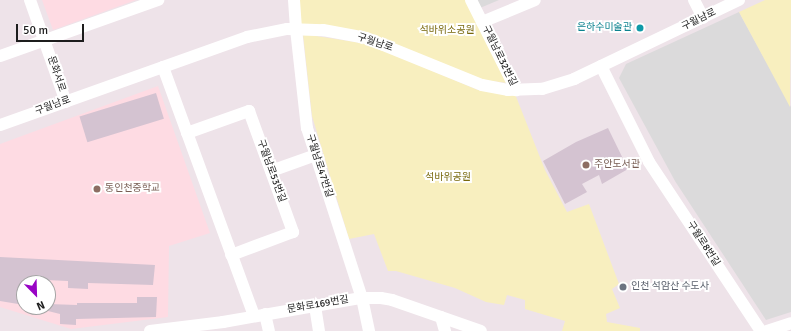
<!DOCTYPE html>
<html>
<head>
<meta charset="utf-8">
<style>
  body { margin:0 }
  #map { position:relative; width:791px; height:331px; overflow:hidden; background:#eee3e9; font-family:Signika,"Noto Sans KR",sans-serif }
  div>[style] { position:absolute }
  [style*='--x'] { left:calc(var(--x)*1px); top:calc(var(--y)*1px); width:calc(var(--w)*1px); rotate:calc(var(--a)*1deg) }
  .residential>* { inset:0; background:#dbdadb }
  .education>* { inset:0; background:#fedbe3 }
  .park>* { inset:0; background:#f8efbf }
  .building>* { inset:0; background:#d4c3d1; transform-origin:0 0 }
  .minor>* { height:12px; margin:-6px; padding:0 6px; transform-origin:6px; border-radius:6px; background:#fff }
  .dots>* { width:11px; height:11px; translate:-50% -50%; box-sizing:border-box; border:2px solid #fff; border-radius:50% }
  span { translate:-50% -50%; white-space:nowrap; text-align:center; line-height:1.15; -webkit-text-stroke:4px #fff; paint-order:stroke }
  .street-label { font-size:10px; color:#1d1d1d }
  .culture-label { font-size:10px; color:#0d838f }
  .right { translate:-100% -50%; text-align:right }
  .park-label { font-size:10px; color:#78680d }
  .education-label { font-size:10px; color:#785e54 }
  .left { translate:0 -50%; text-align:left }
  .worship-label { font-size:10px; color:#5b616d }
  .north { position:absolute; left:16px; top:275px; width:40px; height:40px; box-sizing:border-box; background:#fff; border:1px solid #a5a5a5; border-radius:50%; rotate:157deg; font-size:11px; font-weight:700; line-height:16px; text-align:center; color:#1d1d1d }
  .north::after { content:''; display:block; margin:auto; width:14px; height:18px; background:#9904c5; clip-path:polygon(50% 0,100% 100%,50% 72%,0 100%) }
  .scale { position:absolute; left:16px; top:24px; width:68px; height:18px; box-sizing:border-box; border:2px solid #1d1d1d; border-top:0; padding-left:5px; font-size:12px; line-height:14px; white-space:nowrap; color:#1d1d1d; -webkit-text-stroke:3px #fff; paint-order:stroke }
</style>
</head>
<body>
<div id="map">
  <div class="residential">
    <div style="clip-path:polygon(476px 0,499px 0,480px 8px)"></div>
    <div style="clip-path:polygon(739px 12px,791px 107px,791px 312px,766px 320px,675px 181px,619px 78px,626px 64px)"></div>
  </div>
  <div class="education">
    <div style="clip-path:polygon(42px 0,136px 0,53px 30px)"></div>
    <div style="clip-path:polygon(evenodd,158px 86px,210px 233px,169px 246px,168px 317px,71px 329px,0 307px,0 144px,158px 86px,24px 283px,48px 283px,48px 307px,24px 307px,24px 283px)"></div>
  </div>
  <div class="park">
    <div style="clip-path:polygon(300px 0,466px 0,508px 83px,483px 80px,300px 24px)"></div>
    <div style="clip-path:polygon(765px 0,791px 0,790px 107px,739px 12px)"></div>
    <div style="clip-path:polygon(303px 34px,368px 44px,478px 90px,515px 94px,545px 170px,567px 212px,589px 204px,619px 284px,612px 289px,620px 308px,606px 314px,607px 322px,640px 328px,640px 331px,562px 331px,565px 321px,525px 309px,525px 300px,507px 295px,504px 305px,486px 302px,455px 288px,396px 271px,388px 271px,374px 234px,349px 239px,312px 116px)"></div>
  </div>
  <div class="building">
    <div style="left:156px;top:93px;width:27px;height:80px;rotate:73deg"></div>
    <div style="clip-path:polygon(608px 128px,628px 169px,602px 184px,599px 175px,582px 184px,587px 192px,565px 204px,543px 161px,576px 142px)"></div>
    <div style="clip-path:polygon(0 257px,155px 265px,153px 285px,88px 283px,88px 289px,68px 288px,68px 281px,24px 279px,24px 305px,0 301px)"></div>
    <div style="clip-path:polygon(137px 297px,157px 297px,156px 317px,76px 319px,76px 325px,60px 324px,60px 314px,48px 311px,48px 304px,77px 305px,77px 303px,137px 303px)"></div>
  </div>
  <div class="minor">
    <div style="--x:30;--y:0;--w:108;--a:70.6"></div>
    <div style="--x:294;--y:0;--w:29;--a:86"></div>
    <div style="--x:296;--y:29;--w:100;--a:83.7"></div>
    <div style="--x:307;--y:128;--w:179;--a:72.1"></div>
    <div style="--x:362;--y:298;--w:34;--a:78"></div>
    <div style="--x:471;--y:0;--w:101;--a:63.4"></div>
    <div style="--x:694;--y:0;--w:20;--a:63"></div>
    <div style="--x:482;--y:22;--w:57;--a:-22.5"></div>
    <div style="--x:0;--y:56;--w:168;--a:-19.5"></div>
    <div style="--x:601;--y:66;--w:107;--a:63.4"></div>
    <div style="--x:649;--y:162;--w:203;--a:56.5"></div>
    <div style="--x:163;--y:67;--w:265;--a:69.9"></div>
    <div style="--x:0;--y:125;--w:262;--a:-19.6"></div>
    <div style="--x:247;--y:37;--w:41;--a:-11.3"></div>
    <div style="--x:287;--y:29;--w:36;--a:2"></div>
    <div style="--x:323;--y:30;--w:44;--a:10.5"></div>
    <div style="--x:366;--y:38;--w:125;--a:22.1"></div>
    <div style="--x:482;--y:85;--w:26;--a:11"></div>
    <div style="--x:508;--y:90;--w:34;--a:-2"></div>
    <div style="--x:542;--y:89;--w:34;--a:-17"></div>
    <div style="--x:574;--y:79;--w:183;--a:-25.6"></div>
    <div style="--x:187;--y:133;--w:66;--a:-19.5"></div>
    <div style="--x:249;--y:111;--w:129;--a:70"></div>
    <div style="--x:293;--y:232;--w:66;--a:159.6"></div>
    <div style="--x:271;--y:171;--w:48;--a:-19.6"></div>
    <div style="--x:315;--y:306;--w:25;--a:81"></div>
    <div style="--x:265;--y:314;--w:17;--a:77"></div>
    <div style="--x:441;--y:317;--w:15;--a:74"></div>
    <div style="--x:150;--y:331;--w:74;--a:-7"></div>
    <div style="--x:223;--y:322;--w:139;--a:-9.9"></div>
    <div style="--x:360;--y:298;--w:21;--a:0"></div>
    <div style="--x:381;--y:298;--w:11;--a:10"></div>
    <div style="--x:392;--y:300;--w:94;--a:19.2"></div>
    <div style="--x:767;--y:331;--w:25;--a:-18"></div>
  </div>
  <div class="dots">
    <div style="left:640px;top:28px;background:#0f9aa8"></div>
    <div style="left:586px;top:165px;background:#8d6e63"></div>
    <div style="left:97px;top:189px;background:#8d6e63"></div>
    <div style="left:623px;top:287px;background:#6b7280"></div>
  </div>
  <div class="street-label">
    <span style="left:699px;top:20px;rotate:-26deg">구월남로</span>
    <span style="left:375px;top:43px;rotate:19deg">구월남로</span>
    <span style="left:499px;top:56px;rotate:64deg">구월남로32번길</span>
    <span style="left:56px;top:74px;rotate:71deg">문화서로</span>
    <span style="left:53px;top:106px;rotate:-20deg">구월남로</span>
    <span style="left:319px;top:166px;rotate:72deg">구월남로47번길</span>
    <span style="left:271px;top:171px;rotate:70deg">구월남로53번길</span>
    <span style="left:703px;top:244px;rotate:57deg">구월로8번길</span>
    <span style="left:318px;top:305px;rotate:-10deg">문화로169번길</span>
  </div>
  <div class="culture-label">
    <span class="right" style="left:632px;top:28px">은하수미술관</span>
  </div>
  <div class="park-label">
    <span style="left:447px;top:31px">석바위소공원</span>
    <span style="left:448px;top:178px">석바위공원</span>
  </div>
  <div class="education-label">
    <span class="left" style="left:594px;top:165px">주안도서관</span>
    <span class="left" style="left:105px;top:189px">동인천중학교</span>
  </div>
  <div class="worship-label">
    <span class="left" style="left:631px;top:287px">인천 석암산 수도사</span>
  </div>
  <div class="north">N</div>
  <div class="scale">50 m</div>
</div>
</body>
</html>
